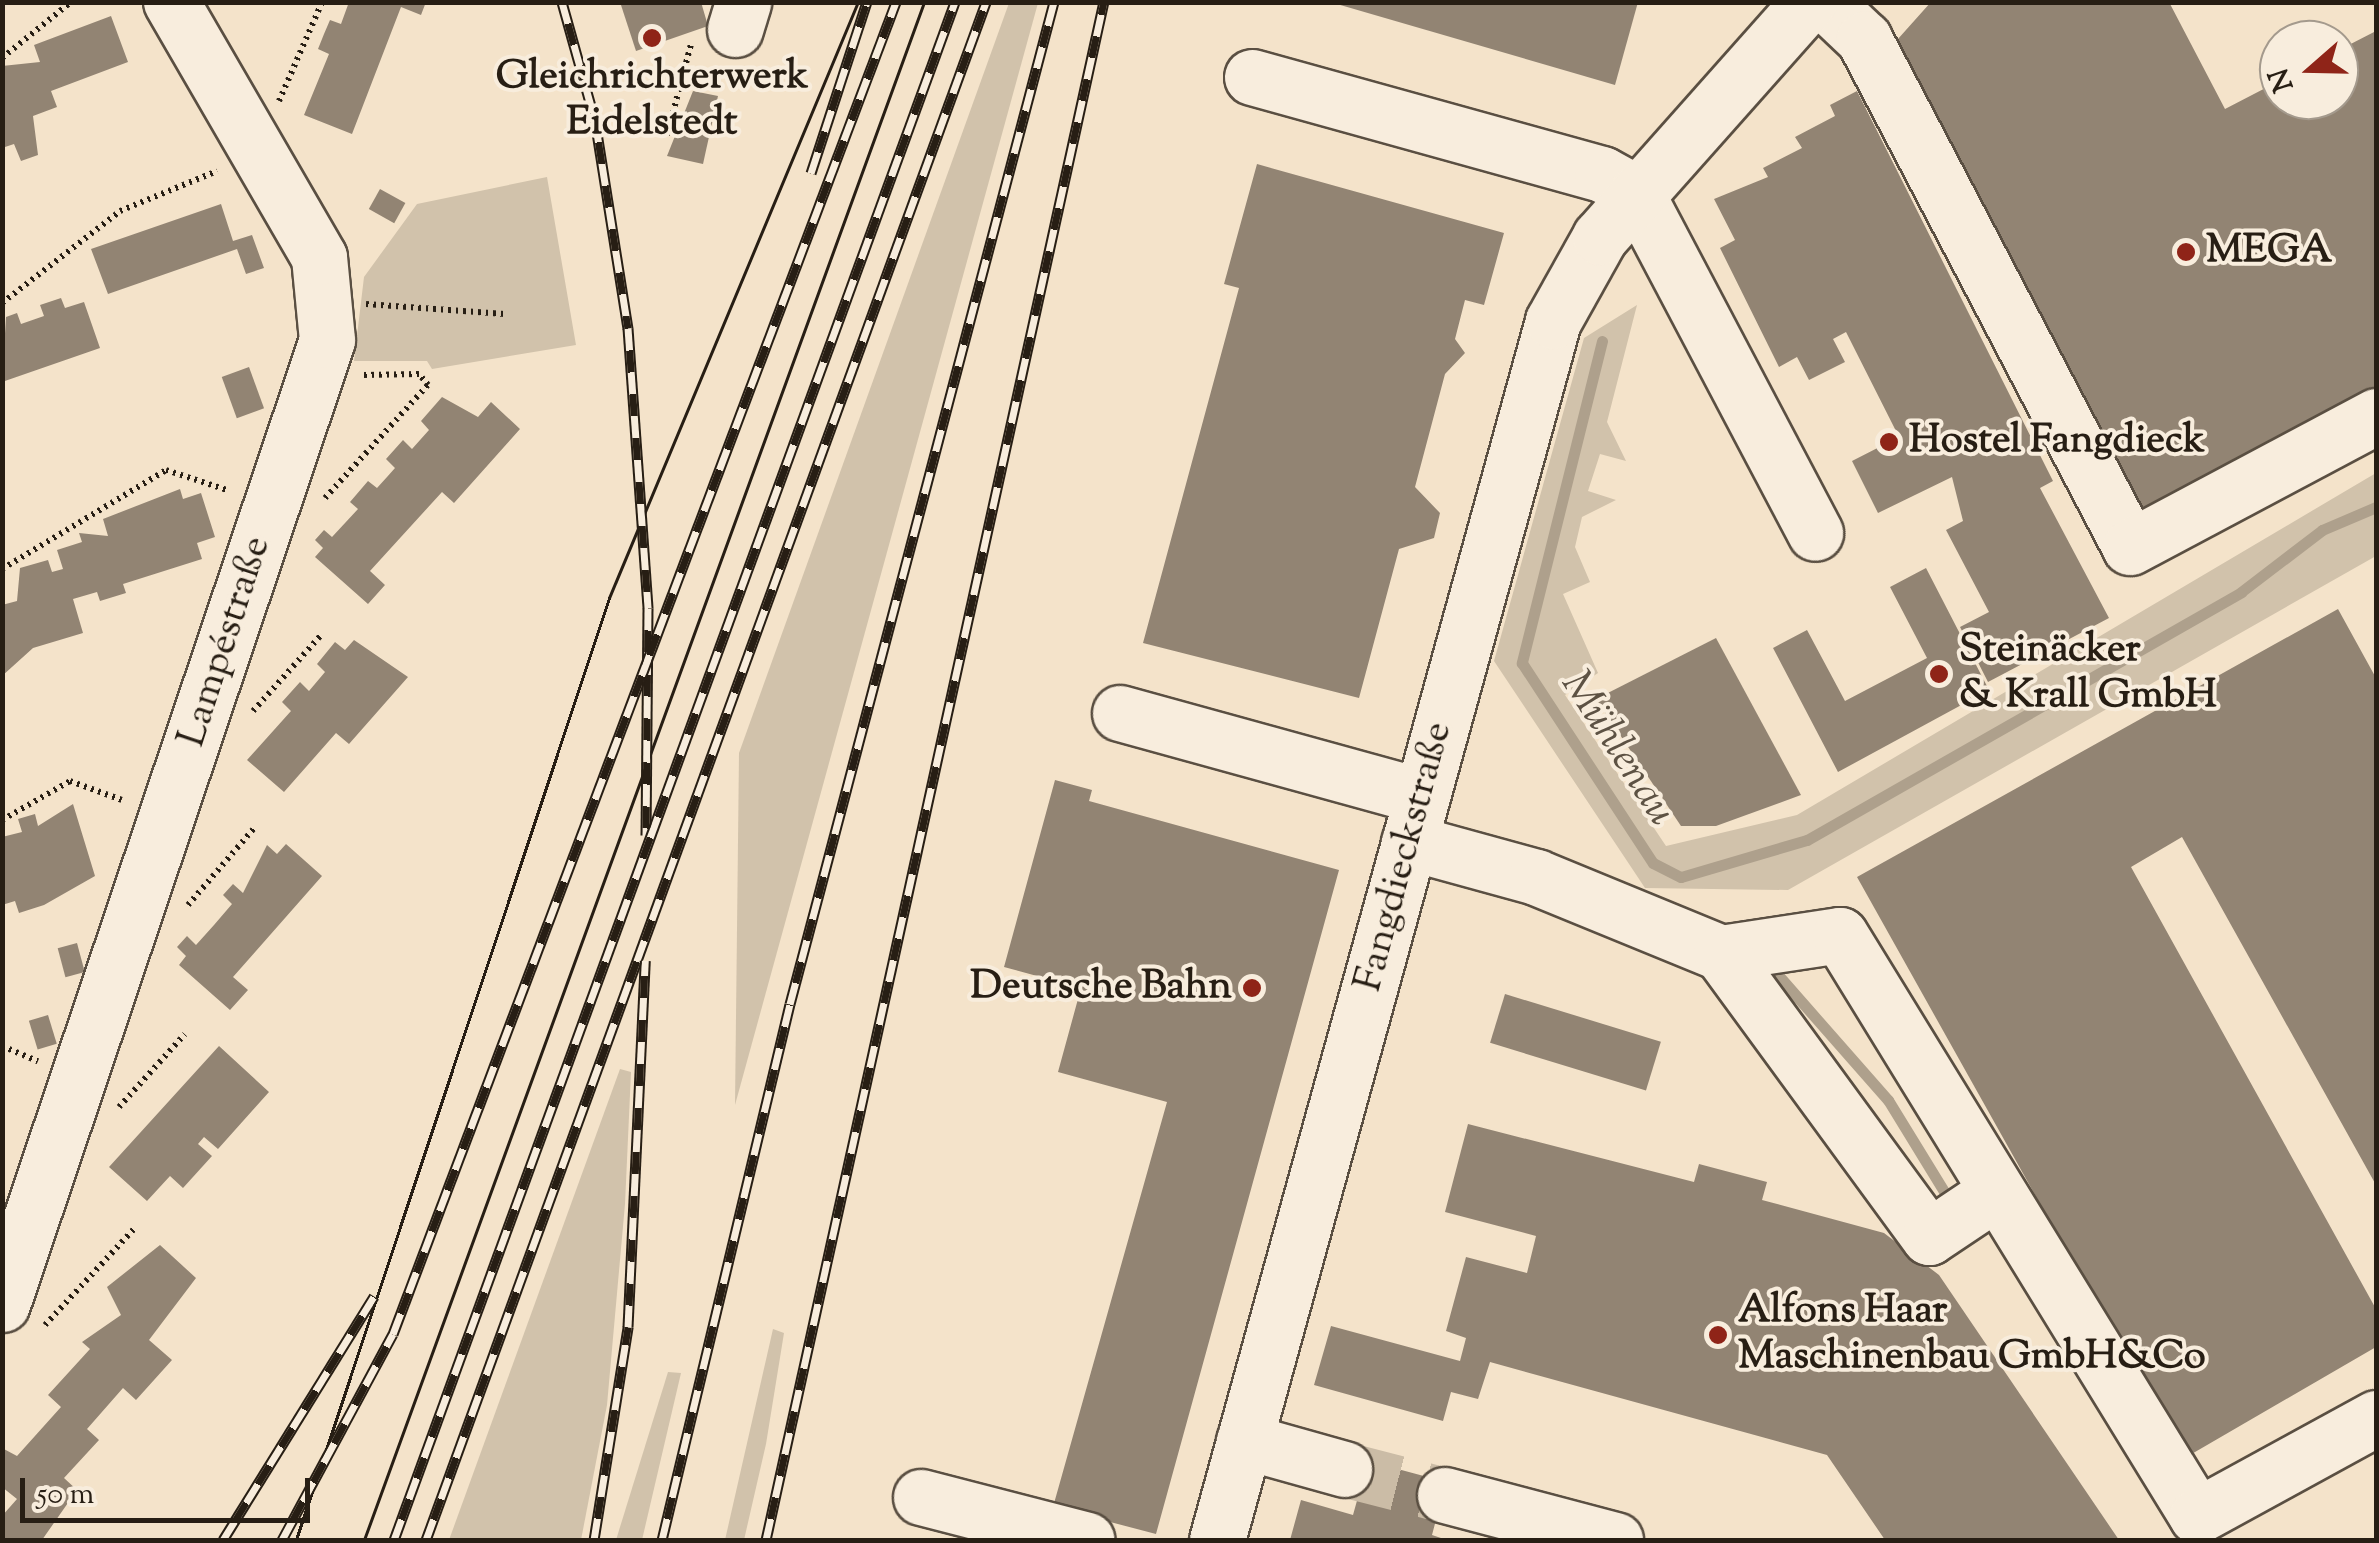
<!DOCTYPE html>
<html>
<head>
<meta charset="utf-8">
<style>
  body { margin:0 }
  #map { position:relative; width:2379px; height:1543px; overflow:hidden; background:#f4e3ca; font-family:"Sorts Mill Goudy",serif }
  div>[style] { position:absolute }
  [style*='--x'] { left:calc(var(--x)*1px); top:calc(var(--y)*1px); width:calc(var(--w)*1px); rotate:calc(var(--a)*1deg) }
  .green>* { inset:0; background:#d1c2ab }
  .stream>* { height:11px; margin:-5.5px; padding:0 5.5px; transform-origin:5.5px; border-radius:5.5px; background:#aea08c }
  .building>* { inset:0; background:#928473; transform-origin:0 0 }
  .minor-tunnel>* { height:55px; margin-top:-27.5px; transform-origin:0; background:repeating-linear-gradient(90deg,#cbbca6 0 55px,transparent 0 83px) }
  .path>* { height:6px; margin-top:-3px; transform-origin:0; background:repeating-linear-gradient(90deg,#271e14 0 2.5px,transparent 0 7.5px) }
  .roads { filter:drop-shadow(2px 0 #5a4f42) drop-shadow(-2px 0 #5a4f42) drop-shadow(0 2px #5a4f42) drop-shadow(0 -2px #5a4f42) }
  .minor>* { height:55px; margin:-27.5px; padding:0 27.5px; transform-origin:27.5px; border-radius:27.5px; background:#f8eddd }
  .tram>* { height:2.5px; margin:-1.25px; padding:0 1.25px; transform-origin:1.25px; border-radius:1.25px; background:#271e14 }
  .rail>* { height:11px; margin-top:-5.5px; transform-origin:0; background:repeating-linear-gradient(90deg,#f8eddd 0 22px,#271e14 0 44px); box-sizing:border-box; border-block:2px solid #271e14 }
  .dots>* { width:28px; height:28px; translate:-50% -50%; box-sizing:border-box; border:5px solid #f8eddd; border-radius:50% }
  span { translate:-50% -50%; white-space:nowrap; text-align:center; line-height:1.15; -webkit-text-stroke:8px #f8eddd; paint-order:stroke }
  .poi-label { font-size:40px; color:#271e14; font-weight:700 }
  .left { translate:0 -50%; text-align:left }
  .right { translate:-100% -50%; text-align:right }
  .street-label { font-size:40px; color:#271e14 }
  .water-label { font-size:42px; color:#5d5244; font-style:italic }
  .frame { position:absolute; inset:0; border:5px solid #271e14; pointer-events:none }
  .north { position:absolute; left:2259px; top:20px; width:100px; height:100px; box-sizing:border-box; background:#f8eddd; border:2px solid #a49a8d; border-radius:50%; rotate:250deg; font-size:28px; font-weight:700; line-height:40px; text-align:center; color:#271e14 }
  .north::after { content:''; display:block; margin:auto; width:35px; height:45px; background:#8f2418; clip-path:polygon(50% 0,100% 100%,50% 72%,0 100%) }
  .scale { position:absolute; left:20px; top:1478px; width:290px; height:45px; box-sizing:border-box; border:5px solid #271e14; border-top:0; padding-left:12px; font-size:30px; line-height:35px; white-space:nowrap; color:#271e14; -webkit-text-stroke:8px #f8eddd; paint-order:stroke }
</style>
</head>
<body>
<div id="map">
  <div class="green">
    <div style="clip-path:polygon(1009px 3px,1038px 3px,735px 1105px,739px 753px)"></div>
    <div style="clip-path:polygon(547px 177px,576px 345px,432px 369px,427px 361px,354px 361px,364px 277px,417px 204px)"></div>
    <div style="clip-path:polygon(1637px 305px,1607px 422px,1626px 461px,1600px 454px,1588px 491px,1616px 500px,1582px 517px,1575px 547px,1590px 582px,1563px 594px,1598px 673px,1565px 695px,1666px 846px,1797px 815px,2376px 473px,2376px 556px,1788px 890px,1645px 888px,1494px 661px,1584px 338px)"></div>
    <div style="clip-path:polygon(620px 1069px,631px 1072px,625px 1204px,607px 1405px,581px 1540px,449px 1540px)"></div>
    <div style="clip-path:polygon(773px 1329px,784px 1333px,766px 1444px,744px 1540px,725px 1540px)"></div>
    <div style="clip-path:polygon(668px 1372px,681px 1373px,642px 1540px,616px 1540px)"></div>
  </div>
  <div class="stream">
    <div style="--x:1602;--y:341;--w:332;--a:104"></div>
    <div style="--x:1522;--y:663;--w:239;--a:56.8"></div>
    <div style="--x:1653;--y:863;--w:31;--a:27"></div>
    <div style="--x:1681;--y:877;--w:131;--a:-16.4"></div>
    <div style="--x:1807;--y:840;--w:500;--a:-29.7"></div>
    <div style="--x:2241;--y:592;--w:102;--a:-37.4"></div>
    <div style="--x:2322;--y:530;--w:59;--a:-23.1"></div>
    <div style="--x:1778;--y:975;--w:167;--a:48.7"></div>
    <div style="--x:1888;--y:1100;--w:121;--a:58.5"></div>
  </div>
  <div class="building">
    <div style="clip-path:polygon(349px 2px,426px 2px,421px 15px,401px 7px,352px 134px,304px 115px,329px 54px,318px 49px,324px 34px,330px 20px,341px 24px)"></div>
    <div style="clip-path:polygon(620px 2px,701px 2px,708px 26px,636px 51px)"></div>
    <div style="clip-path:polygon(1330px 2px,1638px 2px,1615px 85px)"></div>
    <div style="clip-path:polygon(1931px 2px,2169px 2px,2225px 109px,2279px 81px,2279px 100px,2339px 100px,2339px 50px,2376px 31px,2376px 394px,2135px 522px,1889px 49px)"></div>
    <div style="clip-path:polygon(111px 16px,128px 62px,51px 91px,57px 107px,33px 116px,38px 155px,21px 161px,14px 144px,2px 148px,2px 66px,40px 62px,34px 45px)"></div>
    <div style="clip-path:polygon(693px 91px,718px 96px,703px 164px,667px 156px)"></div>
    <div style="clip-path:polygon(1857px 91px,2053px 481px,2040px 488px,2109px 618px,1988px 682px,1960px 627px,1989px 612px,1946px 530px,1963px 521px,1952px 477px,1878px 513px,1852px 461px,1899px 437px,1846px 332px,1833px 339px,1845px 362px,1809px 380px,1797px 357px,1779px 367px,1720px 248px,1735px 240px,1714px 199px,1768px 177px,1763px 168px,1802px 148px,1795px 137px,1835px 116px,1830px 105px)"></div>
    <div style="clip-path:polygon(1257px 164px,1504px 233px,1484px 305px,1465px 300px,1455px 339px,1465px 353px,1445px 374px,1415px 487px,1440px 513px,1434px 538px,1399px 549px,1359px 698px,1143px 643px,1239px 288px,1224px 284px)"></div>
    <div style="left:380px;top:189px;width:29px;height:23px;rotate:29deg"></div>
    <div style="clip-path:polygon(221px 204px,233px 241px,252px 235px,264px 268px,246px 274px,237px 249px,108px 294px,91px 249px)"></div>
    <div style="clip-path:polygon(61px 298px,65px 308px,84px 302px,100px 348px,2px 382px,6px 317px,17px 313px,21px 324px,44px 316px,40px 305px)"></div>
    <div style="left:249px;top:367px;width:44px;height:29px;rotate:70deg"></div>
    <div style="clip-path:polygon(442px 397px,478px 417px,491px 402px,520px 429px,454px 503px,442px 492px,370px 571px,385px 585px,368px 604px,315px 557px,323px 548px,315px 540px,324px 530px,332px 537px,358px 509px,350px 502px,368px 481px,377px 488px,387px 477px,395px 468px,386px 459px,403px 440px,412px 449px,429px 430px,421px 421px)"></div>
    <div style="clip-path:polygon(180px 489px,183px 499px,201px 493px,215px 537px,197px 543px,202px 559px,123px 584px,126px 593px,100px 601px,97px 592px,73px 599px,83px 633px,33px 648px,2px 676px,2px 605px,17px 601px,20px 568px,48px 560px,52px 572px,63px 569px,57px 550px,82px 542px,79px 533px,108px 536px,103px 519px)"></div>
    <div style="clip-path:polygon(1926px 568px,1989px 690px,1838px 772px,1773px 648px,1807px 630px,1845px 701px,1927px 658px,1890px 587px)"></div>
    <div style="clip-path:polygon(2338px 609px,2376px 678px,2376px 1185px,2182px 837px,2131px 867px,2376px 1309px,2376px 1347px,2183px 1459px,1857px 877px)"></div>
    <div style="clip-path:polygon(1716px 638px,1801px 795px,1716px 826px,1681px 826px,1596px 699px)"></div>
    <div style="clip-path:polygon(354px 640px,408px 677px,349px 744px,336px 733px,284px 792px,247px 760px,291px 711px,282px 702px,300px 682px,309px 691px,325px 672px,317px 664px,335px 642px,345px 650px)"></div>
    <div style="clip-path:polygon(1055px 780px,1092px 790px,1089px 801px,1339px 870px,1156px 1534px,1053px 1507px,1167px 1102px,1058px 1072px,1081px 988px,1004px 967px)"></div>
    <div style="clip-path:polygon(73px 804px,95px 876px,44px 905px,19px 913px,15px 901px,2px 905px,2px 837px,22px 832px,18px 819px,35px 814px,38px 826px)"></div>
    <div style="clip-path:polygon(286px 844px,322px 876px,233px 977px,248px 990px,230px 1010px,179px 965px,186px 956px,177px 947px,187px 936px,196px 945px,214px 925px,232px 904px,223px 895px,233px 884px,243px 893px,267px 845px,277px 854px)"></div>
    <div style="left:77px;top:943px;width:30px;height:20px;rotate:75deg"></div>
    <div style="left:1505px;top:994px;width:163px;height:51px;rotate:17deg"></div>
    <div style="left:48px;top:1015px;width:30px;height:20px;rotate:73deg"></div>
    <div style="clip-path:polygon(219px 1046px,269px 1092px,218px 1149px,204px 1137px,198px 1144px,212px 1156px,183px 1188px,170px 1176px,147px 1201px,109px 1167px)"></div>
    <div style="clip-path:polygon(1468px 1124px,1694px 1182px,1699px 1164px,1767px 1182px,1762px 1200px,1884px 1233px,1939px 1275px,2119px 1540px,1885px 1540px,1827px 1455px,1490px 1362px,1478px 1399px,1451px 1392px,1443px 1421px,1314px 1385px,1331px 1326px,1460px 1361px,1466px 1338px,1446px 1331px,1466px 1257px,1527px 1273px,1536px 1236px,1445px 1212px)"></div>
    <div style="clip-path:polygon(160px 1245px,196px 1278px,149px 1340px,172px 1360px,136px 1400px,123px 1388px,87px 1429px,99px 1440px,64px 1478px,77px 1490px,42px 1540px,2px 1540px,2px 1516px,17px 1499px,2px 1487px,2px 1448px,17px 1456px,61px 1407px,48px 1395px,90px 1349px,82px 1342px,121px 1315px,107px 1287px)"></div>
    <div style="clip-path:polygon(1368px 1461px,1446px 1482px,1432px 1535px,1447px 1540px,1290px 1540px,1301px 1500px,1353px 1515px)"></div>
  </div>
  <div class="minor-tunnel">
    <div style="--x:1344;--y:1469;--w:104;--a:14.4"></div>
  </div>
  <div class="path">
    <div style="--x:2;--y:58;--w:89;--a:-39.1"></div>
    <div style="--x:279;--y:101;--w:108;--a:-66.5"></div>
    <div style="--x:667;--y:135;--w:94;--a:-75.2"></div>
    <div style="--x:2;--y:303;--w:150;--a:-37.9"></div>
    <div style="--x:120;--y:211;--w:105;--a:-22.4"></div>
    <div style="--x:366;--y:304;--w:139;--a:4.1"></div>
    <div style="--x:325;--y:498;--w:153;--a:-47.7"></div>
    <div style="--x:428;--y:385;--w:14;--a:-129"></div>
    <div style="--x:419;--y:374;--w:56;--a:179"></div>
    <div style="--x:2;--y:569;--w:192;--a:-31.1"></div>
    <div style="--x:166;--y:470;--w:67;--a:18.2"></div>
    <div style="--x:253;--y:711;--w:103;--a:-48.1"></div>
    <div style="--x:2;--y:820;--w:78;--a:-29.8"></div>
    <div style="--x:70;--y:781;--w:55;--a:20.1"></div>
    <div style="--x:188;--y:905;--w:104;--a:-49.3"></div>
    <div style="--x:2;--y:1046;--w:39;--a:23"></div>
    <div style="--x:119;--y:1107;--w:98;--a:-47.9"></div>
    <div style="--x:45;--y:1325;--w:131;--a:-47.2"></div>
  </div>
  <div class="roads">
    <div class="minor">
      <div style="--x:1825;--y:2;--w:54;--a:43.5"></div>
      <div style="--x:1864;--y:39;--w:573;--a:62.36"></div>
      <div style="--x:2130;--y:547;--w:279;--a:-28"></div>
      <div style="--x:735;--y:29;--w:28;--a:-73"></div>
      <div style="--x:1252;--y:77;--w:363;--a:15.5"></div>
      <div style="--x:1602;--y:174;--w:39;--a:29"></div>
      <div style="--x:1636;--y:193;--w:384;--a:62.2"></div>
      <div style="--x:1120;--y:713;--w:313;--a:15.4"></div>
      <div style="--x:1409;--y:842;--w:132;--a:15.4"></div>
      <div style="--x:1536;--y:877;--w:200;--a:22.3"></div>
      <div style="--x:1721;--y:953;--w:120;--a:-8.6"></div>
      <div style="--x:1840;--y:935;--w:682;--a:58.43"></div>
      <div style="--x:2197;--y:1516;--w:204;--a:-28.7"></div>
      <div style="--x:1721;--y:953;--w:352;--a:53.8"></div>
      <div style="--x:1929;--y:1237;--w:77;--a:-33.9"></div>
      <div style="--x:2;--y:1304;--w:1017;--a:-71.37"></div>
      <div style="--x:327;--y:340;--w:83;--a:-95.5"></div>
      <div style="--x:319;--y:257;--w:295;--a:-120.1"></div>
      <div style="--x:1244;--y:1441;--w:104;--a:15.6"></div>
      <div style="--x:1445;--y:1495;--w:176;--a:14.8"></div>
      <div style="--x:921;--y:1497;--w:171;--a:14.5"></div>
      <div style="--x:1217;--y:1540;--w:1264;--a:-74.59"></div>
      <div style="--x:1553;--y:321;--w:96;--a:-60.8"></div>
      <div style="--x:1600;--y:237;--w:314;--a:-48.4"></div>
    </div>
  </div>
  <div class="tram">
    <div style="--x:296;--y:1540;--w:993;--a:-71.62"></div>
    <div style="--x:609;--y:598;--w:646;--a:-67.33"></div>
    <div style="--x:364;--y:1540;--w:1637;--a:-69.99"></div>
  </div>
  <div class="rail">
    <div style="--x:562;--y:2;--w:123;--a:74.4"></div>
    <div style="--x:595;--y:120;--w:211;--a:81"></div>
    <div style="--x:628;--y:328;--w:281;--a:85.9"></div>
    <div style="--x:648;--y:608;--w:227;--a:90.5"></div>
    <div style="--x:811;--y:173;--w:180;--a:-71.9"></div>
    <div style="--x:223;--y:1540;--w:287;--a:-58.2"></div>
    <div style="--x:282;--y:1540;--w:234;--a:-61.7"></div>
    <div style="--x:393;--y:1334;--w:1424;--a:-69.31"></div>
    <div style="--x:394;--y:1540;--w:1637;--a:-69.96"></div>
    <div style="--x:426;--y:1540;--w:1637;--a:-69.99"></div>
    <div style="--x:594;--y:1540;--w:216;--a:-80.9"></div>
    <div style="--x:628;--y:1327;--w:367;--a:-87.3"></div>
    <div style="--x:662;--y:1540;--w:551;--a:-76.57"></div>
    <div style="--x:790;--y:1004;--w:1036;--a:-75.24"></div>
    <div style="--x:766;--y:1540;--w:1575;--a:-77.61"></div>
  </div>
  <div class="dots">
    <div style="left:652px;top:38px;background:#8f2418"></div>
    <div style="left:2186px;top:252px;background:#8f2418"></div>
    <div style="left:1889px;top:442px;background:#8f2418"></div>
    <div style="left:1939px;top:674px;background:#8f2418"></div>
    <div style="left:1252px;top:988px;background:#8f2418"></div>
    <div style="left:1718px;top:1335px;background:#8f2418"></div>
  </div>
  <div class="poi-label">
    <span style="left:652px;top:101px">Gleichrichterwerk<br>Eidelstedt</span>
    <span class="left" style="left:2206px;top:252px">MEGA</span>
    <span class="left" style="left:1909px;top:442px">Hostel Fangdieck</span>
    <span class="left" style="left:1959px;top:674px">Steinäcker<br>&amp; Krall GmbH</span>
    <span class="right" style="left:1232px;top:988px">Deutsche Bahn</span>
    <span class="left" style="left:1738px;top:1335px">Alfons Haar<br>Maschinenbau GmbH&amp;Co</span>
  </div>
  <div class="street-label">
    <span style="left:226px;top:642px;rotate:-72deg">Lampéstraße</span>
    <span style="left:1405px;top:857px;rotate:-75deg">Fangdieckstraße</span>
  </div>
  <div class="water-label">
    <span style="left:1617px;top:749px;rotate:57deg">Mühlenau</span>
  </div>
  <div class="frame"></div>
  <div class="north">N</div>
  <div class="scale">50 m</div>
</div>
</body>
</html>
